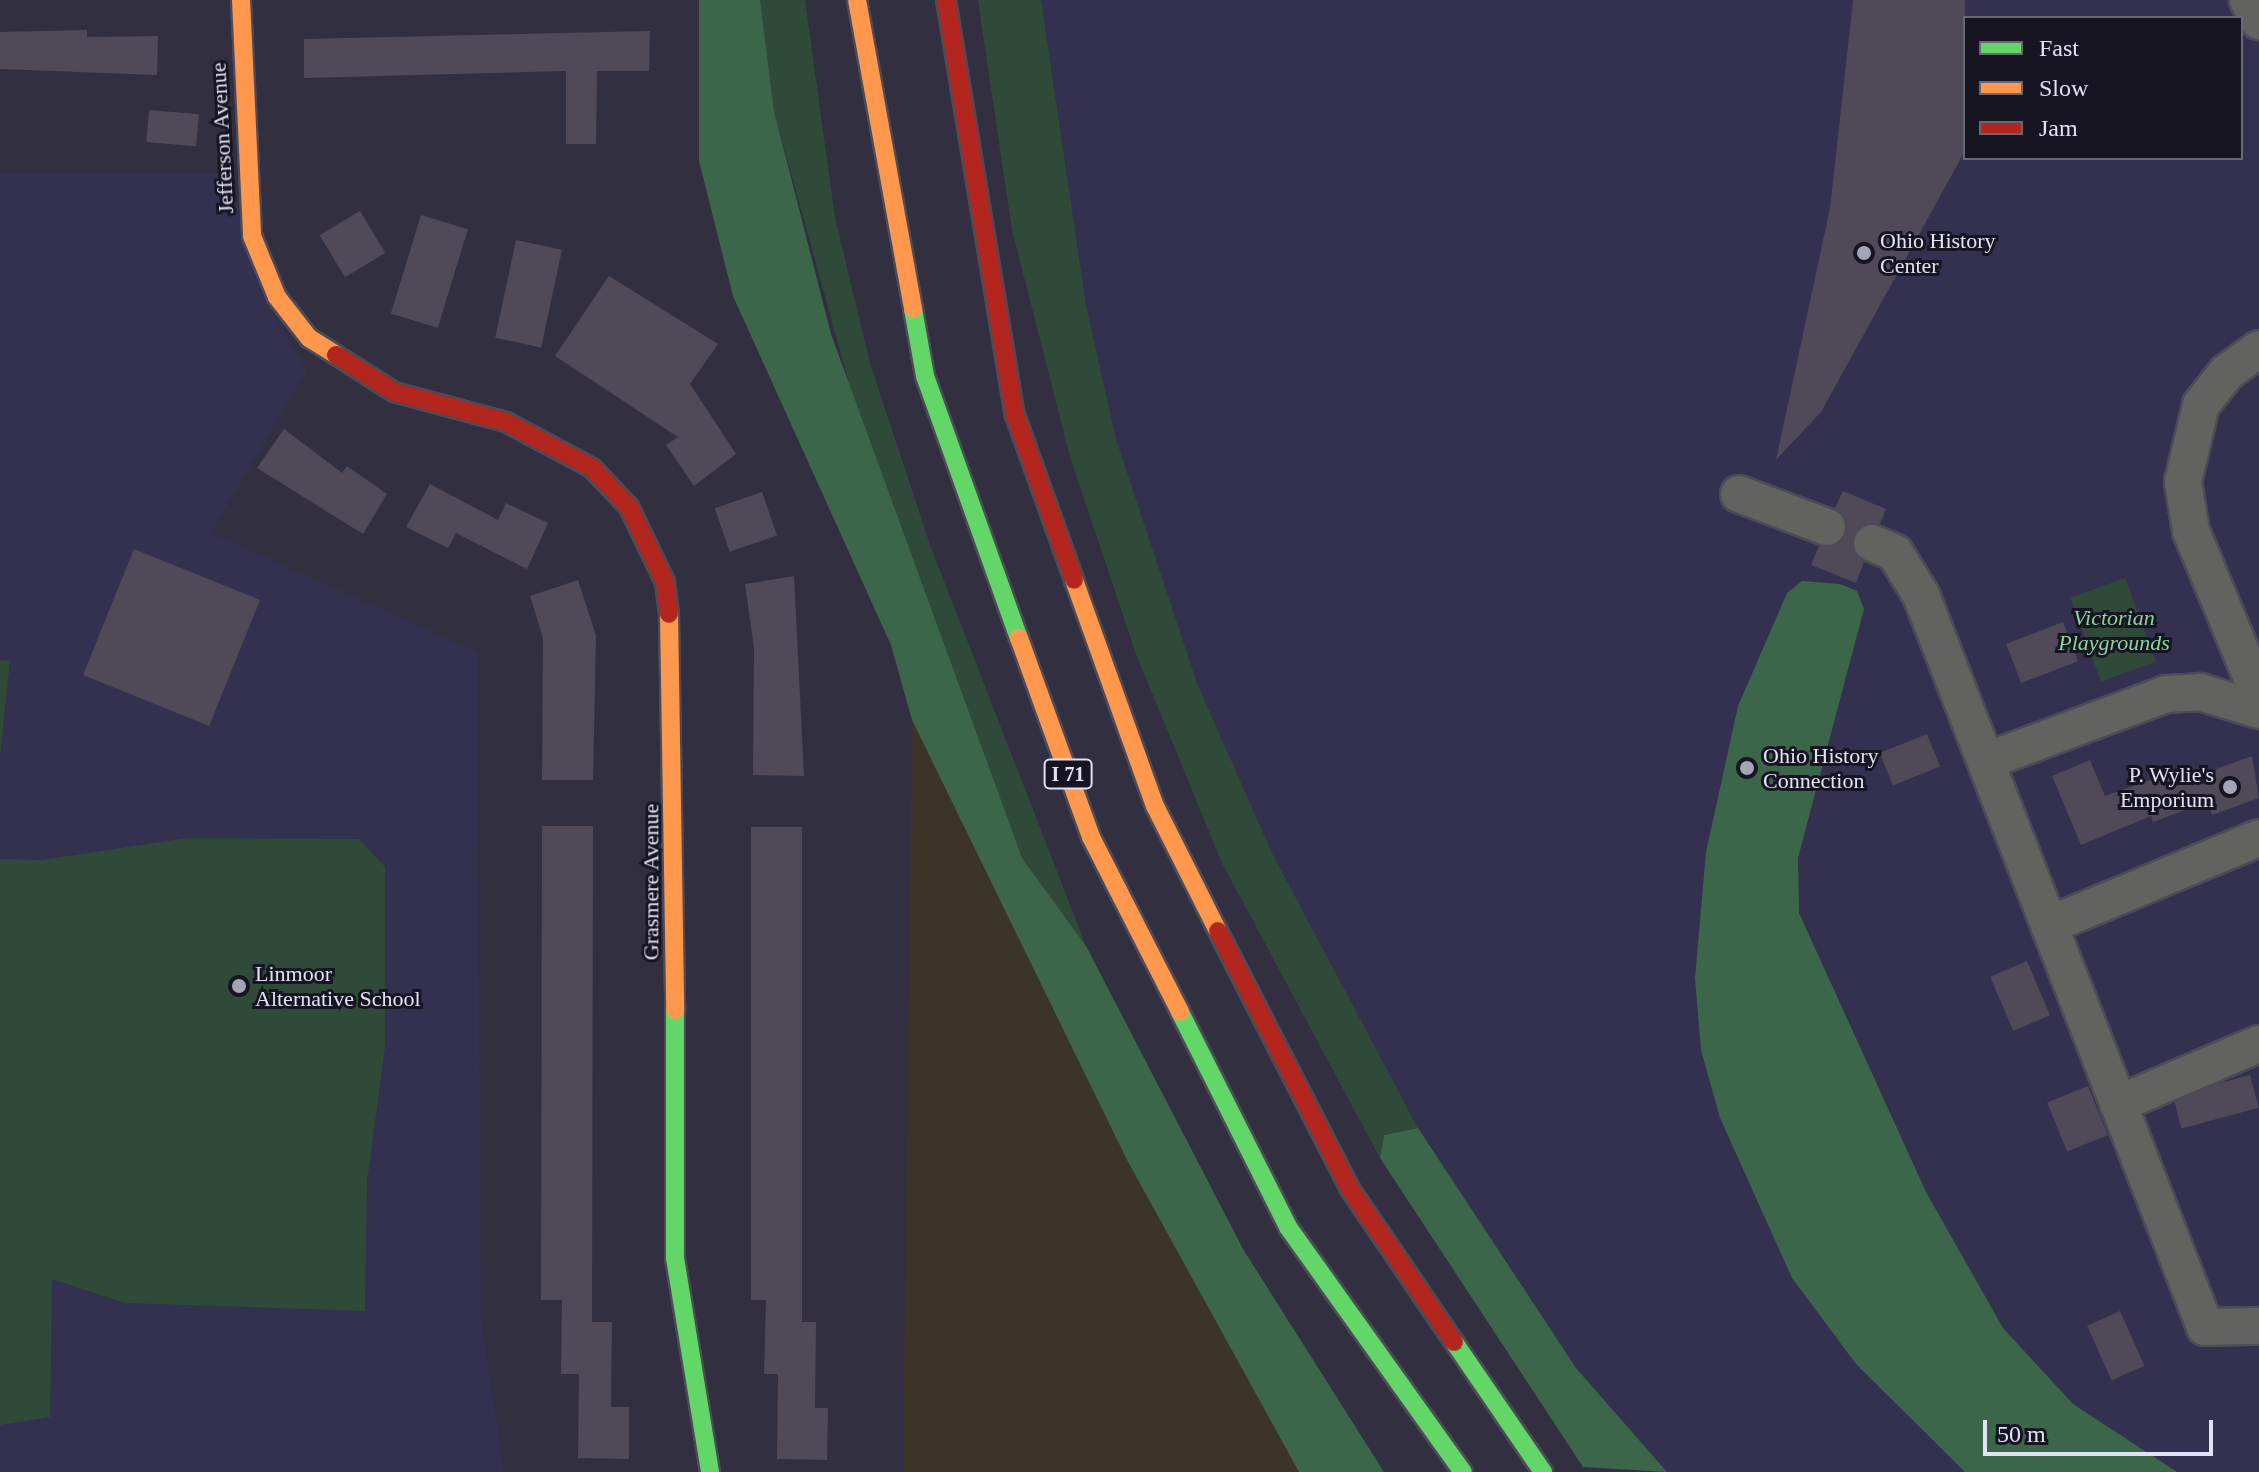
<!DOCTYPE html>
<html>
<head>
<meta charset="utf-8">
<style>
  body { margin:0 }
  #map { position:relative; width:2259px; height:1472px; overflow:hidden; background:#323040; font-family:Georgia,serif }
  div>[style] { position:absolute }
  [style*='--x'] { left:calc(var(--x)*1px); top:calc(var(--y)*1px); width:calc(var(--w)*1px); rotate:calc(var(--a)*1deg) }
  .built>* { inset:0; background:#333050 }
  .industrial>* { inset:0; background:#3c3428 }
  .green>* { inset:0; background:#304a39; transform-origin:0 0 }
  .forest>* { inset:0; background:#3c664a }
  .building>* { inset:0; background:#504958; transform-origin:0 0 }
  .roads { filter:drop-shadow(2px 0 #4c4b58) drop-shadow(-2px 0 #4c4b58) drop-shadow(0 2px #4c4b58) drop-shadow(0 -2px #4c4b58) }
  .street>* { height:36px; margin:-18px; padding:0 18px; transform-origin:18px; border-radius:18px; background:#62635f }
  .fast>* { height:18px; margin:-9px; padding:0 9px; transform-origin:9px; border-radius:9px; background:#63d668 }
  .slow>* { height:18px; margin:-9px; padding:0 9px; transform-origin:9px; border-radius:9px; background:#ff974d }
  .jam>* { height:18px; margin:-9px; padding:0 9px; transform-origin:9px; border-radius:9px; background:#b3261e }
  .dots>* { width:22px; height:22px; translate:-50% -50%; box-sizing:border-box; border:4px solid #161521; border-radius:50% }
  span { translate:-50% -50%; white-space:nowrap; text-align:center; line-height:1.15; -webkit-text-stroke:6px #161521; paint-order:stroke }
  .shield-label span { padding:2px 6px; background:#161521; border:2px solid; border-radius:6px; -webkit-text-stroke-width:0 }
  .shield-label { font-size:20px; color:#e3e2f5; font-weight:700 }
  .street-label { font-size:22px; color:#e3e2f5 }
  .poi-label { font-size:22px; color:#e3e2f5 }
  .left { translate:0 -50%; text-align:left }
  .right { translate:-100% -50%; text-align:right }
  .park-label { font-size:22px; color:#8ad49e; font-style:italic }
  .legend { position:absolute; left:1963px; top:16px; width:280px; height:144px; box-sizing:border-box; background:#161521; border:2px solid #686776; margin:0; padding:10px 14px; list-style:none; font-size:24px; color:#e3e2f5 }
  .legend li { display:flex; align-items:center; gap:16px; height:40px }
  .legend b { width:40px; border:2px solid #686776 }
  .scale { position:absolute; left:1983px; top:1420px; width:230px; height:36px; box-sizing:border-box; border:4px solid #e3e2f5; border-top:0; padding-left:10px; font-size:24px; line-height:28px; white-space:nowrap; color:#e3e2f5; -webkit-text-stroke:6px #161521; paint-order:stroke }
</style>
</head>
<body>
<div id="map">
  <div class="built">
    <div style="clip-path:polygon(evenodd,1041px 0,2259px 0,2259px 1472px,1667px 1472px,1576px 1368px,1418px 1128px,1272px 853px,1197px 682px,1116px 439px,1086px 305px,1041px 0,1965px 18px,2241px 18px,2241px 158px,1965px 158px,1965px 18px)"></div>
    <div style="clip-path:polygon(229px 173px,261px 294px,307px 370px,211px 533px,477px 652px,481px 1320px,504px 1472px,0 1472px,0 174px)"></div>
  </div>
  <div class="industrial">
    <div style="clip-path:polygon(912px 720px,1127px 1160px,1299px 1472px,903px 1472px)"></div>
  </div>
  <div class="green">
    <div style="clip-path:polygon(760px 0,805px 0,835px 218px,870px 363px,930px 545px,1086px 946px,1022px 858px,865px 441px,774px 111px)"></div>
    <div style="clip-path:polygon(978px 0,1041px 0,1086px 305px,1116px 439px,1197px 683px,1272px 853px,1418px 1128px,1384px 1135px,1380px 1158px,1222px 863px,1136px 654px,1071px 460px,1012px 230px)"></div>
    <div style="left:2125px;top:578px;width:89px;height:58px;rotate:70deg"></div>
    <div style="left:0;top:660px;width:10px;height:106px;rotate:6deg"></div>
    <div style="clip-path:polygon(187px 838px,359px 839px,385px 867px,385px 1047px,367px 1182px,365px 1311px,125px 1303px,52px 1279px,50px 1417px,0 1425px,0 859px,42px 860px)"></div>
  </div>
  <div class="forest">
    <div style="clip-path:polygon(699px 0,760px 0,774px 111px,831px 334px,1022px 858px,1086px 946px,1243px 1249px,1384px 1472px,1299px 1472px,1127px 1160px,912px 720px,891px 645px,733px 296px,699px 161px)"></div>
    <div style="clip-path:polygon(1802px 581px,1840px 584px,1857px 591px,1864px 609px,1798px 858px,1799px 913px,1926px 1192px,2003px 1328px,2073px 1404px,2177px 1472px,1965px 1472px,1856px 1364px,1792px 1278px,1720px 1118px,1701px 1050px,1695px 978px,1706px 852px,1738px 706px,1787px 593px)"></div>
    <div style="clip-path:polygon(1418px 1128px,1576px 1368px,1667px 1472px,1583px 1467px,1380px 1158px,1384px 1135px)"></div>
  </div>
  <div class="building">
    <div style="clip-path:polygon(1853px 0,1965px 0,1965px 151px,1821px 412px,1776px 460px,1830px 208px)"></div>
    <div style="clip-path:polygon(87px 30px,87px 37px,158px 36px,157px 75px,0 69px,0 32px)"></div>
    <div style="clip-path:polygon(650px 31px,649px 71px,597px 71px,596px 144px,566px 144px,566px 71px,304px 78px,304px 39px)"></div>
    <div style="left:149px;top:110px;width:50px;height:32px;rotate:5deg"></div>
    <div style="left:360px;top:211px;width:49px;height:47px;rotate:59deg"></div>
    <div style="left:421px;top:215px;width:49px;height:103px;rotate:17deg"></div>
    <div style="left:516px;top:240px;width:47px;height:100px;rotate:12deg"></div>
    <div style="clip-path:polygon(609px 276px,718px 344px,690px 384px,736px 454px,694px 486px,666px 445px,678px 437px,555px 356px)"></div>
    <div style="clip-path:polygon(284px 429px,342px 473px,347px 466px,387px 494px,363px 534px,257px 468px)"></div>
    <div style="clip-path:polygon(430px 484px,498px 520px,506px 503px,548px 523px,527px 569px,456px 533px,448px 548px,406px 527px)"></div>
    <div style="clip-path:polygon(1843px 491px,1886px 509px,1880px 524px,1860px 526px,1853px 535px,1855px 555px,1864px 562px,1856px 583px,1811px 565px,1819px 546px,1831px 547px,1846px 535px,1847px 523px,1835px 508px)"></div>
    <div style="left:762px;top:492px;width:46px;height:50px;rotate:71deg"></div>
    <div style="left:134px;top:549px;width:136px;height:136px;rotate:22deg"></div>
    <div style="clip-path:polygon(794px 576px,804px 776px,753px 775px,754px 648px,745px 584px)"></div>
    <div style="clip-path:polygon(578px 580px,596px 636px,593px 780px,542px 780px,543px 638px,530px 596px)"></div>
    <div style="left:2063px;top:622px;width:42px;height:61px;rotate:69deg"></div>
    <div style="left:1927px;top:734px;width:35px;height:51px;rotate:68deg"></div>
    <div style="clip-path:polygon(2252px 756px,2259px 798px,2212px 815px,2207px 802px,2153px 822px,2151px 816px,2081px 845px,2052px 776px,2090px 760px,2105px 796px,2170px 773px,2174px 784px)"></div>
    <div style="clip-path:polygon(542px 826px,593px 826px,592px 1322px,612px 1322px,611px 1407px,629px 1407px,629px 1459px,578px 1458px,579px 1374px,561px 1374px,562px 1300px,541px 1300px)"></div>
    <div style="clip-path:polygon(751px 827px,802px 827px,802px 1322px,816px 1322px,815px 1408px,828px 1408px,827px 1460px,777px 1459px,778px 1374px,764px 1374px,766px 1300px,751px 1300px)"></div>
    <div style="left:2027px;top:961px;width:59px;height:40px;rotate:67deg"></div>
    <div style="left:2250px;top:1075px;width:34px;height:80px;rotate:75deg"></div>
    <div style="left:2088px;top:1086px;width:53px;height:44px;rotate:68deg"></div>
    <div style="left:2120px;top:1311px;width:60px;height:36px;rotate:66deg"></div>
  </div>
  <div class="roads">
    <div class="street">
      <div style="--x:2248;--y:0;--w:24;--a:62"></div>
      <div style="--x:2259;--y:349;--w:39;--a:144"></div>
      <div style="--x:2227;--y:372;--w:42;--a:128.2"></div>
      <div style="--x:2201;--y:405;--w:79;--a:103.2"></div>
      <div style="--x:2183;--y:482;--w:50;--a:80.7"></div>
      <div style="--x:2191;--y:531;--w:178;--a:67.5"></div>
      <div style="--x:1739;--y:494;--w:94;--a:20.6"></div>
      <div style="--x:1872;--y:543;--w:25;--a:23"></div>
      <div style="--x:1895;--y:553;--w:49;--a:58.2"></div>
      <div style="--x:1921;--y:595;--w:785;--a:68.79"></div>
      <div style="--x:2205;--y:1327;--w:54;--a:-1.1"></div>
      <div style="--x:1986;--y:761;--w:192;--a:-20.4"></div>
      <div style="--x:2166;--y:694;--w:34;--a:-3"></div>
      <div style="--x:2200;--y:692;--w:62;--a:17"></div>
      <div style="--x:2049;--y:925;--w:227;--a:-22.5"></div>
      <div style="--x:2118;--y:1104;--w:153;--a:-23.1"></div>
    </div>
    <div class="fast">
      <div style="--x:913;--y:309;--w:68;--a:79.8"></div>
      <div style="--x:925;--y:376;--w:278;--a:70.3"></div>
      <div style="--x:675;--y:1010;--w:248;--a:90"></div>
      <div style="--x:675;--y:1258;--w:217;--a:80.7"></div>
      <div style="--x:1180;--y:1012;--w:241;--a:63.3"></div>
      <div style="--x:1288;--y:1227;--w:301;--a:54.5"></div>
      <div style="--x:1454;--y:1342;--w:158;--a:55.6"></div>
    </div>
    <div class="slow">
      <div style="--x:241;--y:0;--w:236;--a:87.3"></div>
      <div style="--x:252;--y:236;--w:66;--a:67.7"></div>
      <div style="--x:277;--y:297;--w:52;--a:52"></div>
      <div style="--x:309;--y:338;--w:32;--a:32"></div>
      <div style="--x:857;--y:0;--w:314;--a:79.7"></div>
      <div style="--x:1074;--y:580;--w:240;--a:70.3"></div>
      <div style="--x:1155;--y:806;--w:140;--a:63.3"></div>
      <div style="--x:669;--y:614;--w:396;--a:89.1"></div>
      <div style="--x:1019;--y:638;--w:212;--a:70.1"></div>
      <div style="--x:1091;--y:837;--w:196;--a:63"></div>
    </div>
    <div class="jam">
      <div style="--x:946;--y:0;--w:421;--a:80.6"></div>
      <div style="--x:1015;--y:415;--w:175;--a:70.3"></div>
      <div style="--x:336;--y:355;--w:69;--a:32.5"></div>
      <div style="--x:394;--y:392;--w:116;--a:15"></div>
      <div style="--x:506;--y:422;--w:98;--a:28.1"></div>
      <div style="--x:592;--y:468;--w:54;--a:46.5"></div>
      <div style="--x:629;--y:507;--w:83;--a:64.4"></div>
      <div style="--x:665;--y:582;--w:32;--a:83"></div>
      <div style="--x:1218;--y:931;--w:290;--a:62.9"></div>
      <div style="--x:1350;--y:1189;--w:185;--a:55.8"></div>
    </div>
  </div>
  <div class="dots">
    <div style="left:1864px;top:253px;background:#a5a4b6"></div>
    <div style="left:1747px;top:768px;background:#a5a4b6"></div>
    <div style="left:2230px;top:787px;background:#a5a4b6"></div>
    <div style="left:239px;top:986px;background:#a5a4b6"></div>
  </div>
  <div class="shield-label">
    <span style="left:1068px;top:774px">I 71</span>
  </div>
  <div class="street-label">
    <span style="left:222px;top:138px;rotate:-93deg">Jefferson Avenue</span>
    <span style="left:651px;top:882px;rotate:-90deg">Grasmere Avenue</span>
  </div>
  <div class="poi-label">
    <span class="left" style="left:1880px;top:253px">Ohio History<br>Center</span>
    <span class="left" style="left:1763px;top:768px">Ohio History<br>Connection</span>
    <span class="right" style="left:2214px;top:787px">P. Wylie's<br>Emporium</span>
    <span class="left" style="left:255px;top:986px">Linmoor<br>Alternative School</span>
  </div>
  <div class="park-label">
    <span style="left:2114px;top:630px">Victorian<br>Playgrounds</span>
  </div>
  <ul class="legend">
  <li><b style="height:10px;background:#63d668"></b>Fast</li>
  <li><b style="height:10px;background:#ff974d"></b>Slow</li>
  <li><b style="height:10px;background:#b3261e"></b>Jam</li>
  </ul>
  <div class="scale">50 m</div>
</div>
</body>
</html>
